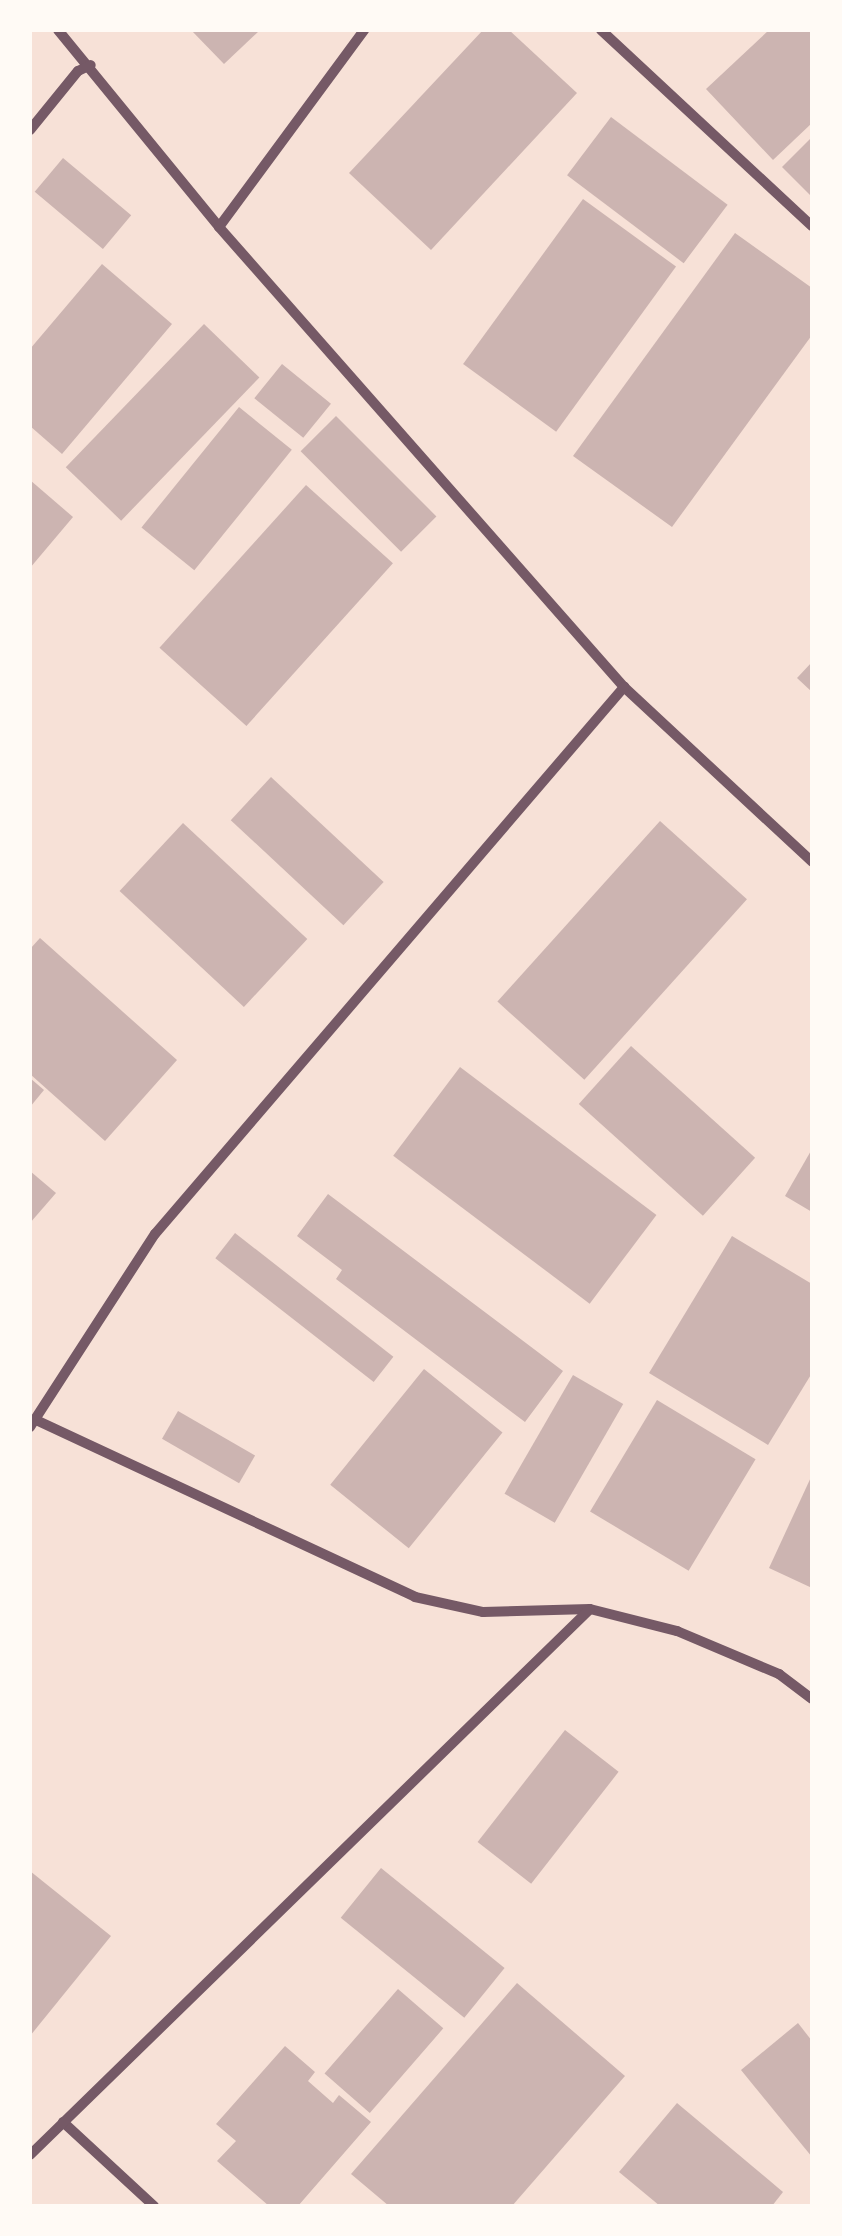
<!DOCTYPE html>
<html>
<head>
<meta charset="utf-8">
<style>
  body { margin:0 }
  #map { position:relative; width:842px; height:2236px; overflow:hidden; background:#f7e1d7; font-family:Arial,sans-serif }
  div>[style] { position:absolute }
  [style*='--x'] { left:calc(var(--x)*1px); top:calc(var(--y)*1px); width:calc(var(--w)*1px); rotate:calc(var(--a)*1deg) }
  .building>* { inset:0; background:#ccb4b1; transform-origin:0 0 }
  .minor>* { height:10px; margin:-5px; padding:0 5px; transform-origin:5px; border-radius:5px; background:#755966 }
  span { translate:-50% -50%; white-space:nowrap; text-align:center; line-height:1.15; -webkit-text-stroke:9px #fffaf5; paint-order:stroke }
  .frame { position:absolute; inset:0; border:32px solid #fffaf5; pointer-events:none }
</style>
</head>
<body>
<div id="map">
  <div class="building">
    <div style="clip-path:polygon(191px 30px,260px 30px,224px 64px)"></div>
    <div style="clip-path:polygon(483px 30px,509px 30px,577px 93px,431px 250px,349px 173px)"></div>
    <div style="clip-path:polygon(769px 30px,812px 30px,812px 123px,773px 160px,706px 89px)"></div>
    <div style="left:611px;top:117px;width:146px;height:73px;rotate:37deg"></div>
    <div style="clip-path:polygon(812px 137px,812px 197px,782px 167px)"></div>
    <div style="left:63px;top:158px;width:89px;height:44px;rotate:40deg"></div>
    <div style="left:583px;top:199px;width:115px;height:204px;rotate:36deg"></div>
    <div style="clip-path:polygon(735px 233px,812px 288px,812px 335px,672px 527px,573px 456px)"></div>
    <div style="clip-path:polygon(102px 264px,172px 324px,62px 454px,30px 426px,30px 349px)"></div>
    <div style="left:204px;top:324px;width:77px;height:199px;rotate:44deg"></div>
    <div style="left:282px;top:364px;width:63px;height:44px;rotate:39deg"></div>
    <div style="left:239px;top:407px;width:68px;height:155px;rotate:39deg"></div>
    <div style="left:336px;top:416px;width:142px;height:50px;rotate:45deg"></div>
    <div style="clip-path:polygon(30px 480px,73px 517px,30px 568px)"></div>
    <div style="left:306px;top:485px;width:117px;height:219px;rotate:42deg"></div>
    <div style="clip-path:polygon(812px 662px,812px 692px,797px 678px)"></div>
    <div style="left:271px;top:777px;width:154px;height:59px;rotate:43deg"></div>
    <div style="left:660px;top:821px;width:117px;height:243px;rotate:42deg"></div>
    <div style="left:183px;top:823px;width:170px;height:93px;rotate:43deg"></div>
    <div style="clip-path:polygon(40px 938px,177px 1060px,105px 1141px,30px 1074px,30px 949px)"></div>
    <div style="left:631px;top:1046px;width:167px;height:78px;rotate:42deg"></div>
    <div style="left:460px;top:1067px;width:246px;height:111px;rotate:37deg"></div>
    <div style="clip-path:polygon(30px 1078px,44px 1090px,30px 1107px)"></div>
    <div style="clip-path:polygon(812px 1149px,812px 1212px,785px 1196px)"></div>
    <div style="clip-path:polygon(30px 1171px,56px 1193px,30px 1223px)"></div>
    <div style="clip-path:polygon(328px 1194px,563px 1371px,525px 1422px,336px 1279px,342px 1270px,297px 1236px)"></div>
    <div style="left:235px;top:1233px;width:201px;height:32px;rotate:38deg"></div>
    <div style="clip-path:polygon(732px 1236px,812px 1284px,812px 1373px,768px 1445px,649px 1373px)"></div>
    <div style="left:424px;top:1369px;width:101px;height:149px;rotate:39deg"></div>
    <div style="left:573px;top:1375px;width:58px;height:137px;rotate:30deg"></div>
    <div style="left:657px;top:1400px;width:115px;height:130px;rotate:31deg"></div>
    <div style="left:178px;top:1411px;width:89px;height:32px;rotate:30deg"></div>
    <div style="clip-path:polygon(812px 1475px,812px 1588px,769px 1568px)"></div>
    <div style="left:565px;top:1730px;width:68px;height:142px;rotate:38deg"></div>
    <div style="left:381px;top:1868px;width:159px;height:64px;rotate:39deg"></div>
    <div style="clip-path:polygon(30px 1871px,111px 1936px,30px 2036px)"></div>
    <div style="clip-path:polygon(517px 1983px,625px 2076px,512px 2206px,389px 2206px,351px 2174px)"></div>
    <div style="left:398px;top:1989px;width:60px;height:112px;rotate:41deg"></div>
    <div style="clip-path:polygon(798px 2023px,812px 2041px,812px 2157px,741px 2070px)"></div>
    <div style="clip-path:polygon(285px 2046px,315px 2072px,308px 2081px,333px 2103px,339px 2095px,371px 2122px,298px 2206px,269px 2206px,217px 2161px,236px 2141px,216px 2124px)"></div>
    <div style="clip-path:polygon(677px 2103px,783px 2192px,772px 2206px,660px 2206px,619px 2172px)"></div>
  </div>
  <div class="minor">
    <div style="--x:58;--y:30;--w:254;--a:50.7"></div>
    <div style="--x:219;--y:227;--w:613;--a:48.64"></div>
    <div style="--x:624;--y:687;--w:257;--a:42.9"></div>
    <div style="--x:601;--y:30;--w:288;--a:42.9"></div>
    <div style="--x:30;--y:130;--w:76;--a:-50.9"></div>
    <div style="--x:78;--y:71;--w:14;--a:-25"></div>
    <div style="--x:219;--y:227;--w:245;--a:-53.6"></div>
    <div style="--x:36;--y:1420;--w:418;--a:25"></div>
    <div style="--x:415;--y:1597;--w:70;--a:12.4"></div>
    <div style="--x:483;--y:1612;--w:107;--a:-1.6"></div>
    <div style="--x:590;--y:1609;--w:90;--a:14.2"></div>
    <div style="--x:677;--y:1631;--w:111;--a:22.9"></div>
    <div style="--x:779;--y:1674;--w:41;--a:37.1"></div>
    <div style="--x:30;--y:1427;--w:230;--a:-57.1"></div>
    <div style="--x:155;--y:1234;--w:721;--a:-49.39"></div>
    <div style="--x:63;--y:2122;--w:124;--a:42.7"></div>
    <div style="--x:30;--y:2155;--w:782;--a:-44.27"></div>
  </div>
  <div class="frame"></div>
</div>
</body>
</html>
